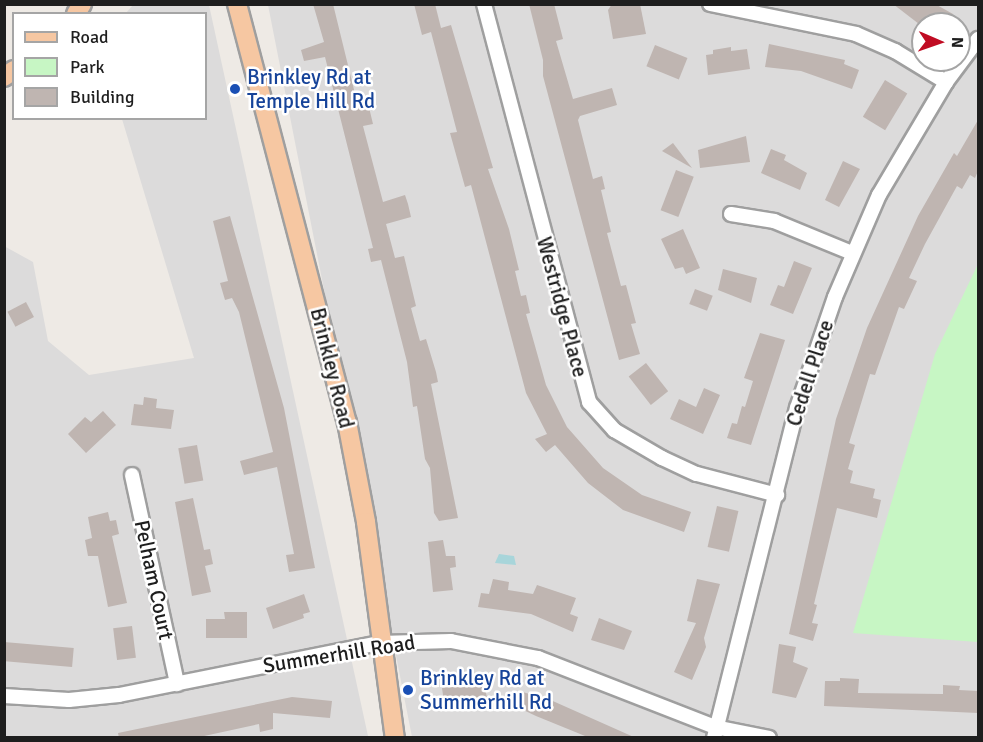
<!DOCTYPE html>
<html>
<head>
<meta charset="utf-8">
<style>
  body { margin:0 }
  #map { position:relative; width:983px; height:742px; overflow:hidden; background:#eeeae5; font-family:Signika,sans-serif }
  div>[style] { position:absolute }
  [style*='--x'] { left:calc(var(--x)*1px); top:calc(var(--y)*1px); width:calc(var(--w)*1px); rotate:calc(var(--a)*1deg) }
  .residential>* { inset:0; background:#dcdbdb }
  .park>* { inset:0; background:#c7f6c4 }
  .water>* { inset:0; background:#a8d5da }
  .building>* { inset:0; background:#bfb5b1; transform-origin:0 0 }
  .roads { filter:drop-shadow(2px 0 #9f9f9f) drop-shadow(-2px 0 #9f9f9f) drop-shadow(0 2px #9f9f9f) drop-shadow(0 -2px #9f9f9f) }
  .minor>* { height:14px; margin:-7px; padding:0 7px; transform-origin:7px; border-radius:7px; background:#fff }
  .major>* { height:18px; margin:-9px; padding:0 9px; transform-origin:9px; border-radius:9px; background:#f6c7a2 }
  .dots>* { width:16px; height:16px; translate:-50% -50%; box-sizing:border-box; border:3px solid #fff; border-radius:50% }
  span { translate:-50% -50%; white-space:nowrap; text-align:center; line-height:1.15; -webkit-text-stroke:5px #fff; paint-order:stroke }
  .transit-label { font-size:21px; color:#164399 }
  .left { translate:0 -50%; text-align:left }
  .street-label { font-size:21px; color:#1e1e1e }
  .frame { position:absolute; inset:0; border:6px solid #1e1e1e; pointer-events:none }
  .legend { position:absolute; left:12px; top:12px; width:195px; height:108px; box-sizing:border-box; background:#fff; border:2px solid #a5a5a5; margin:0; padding:8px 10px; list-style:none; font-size:18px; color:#1e1e1e }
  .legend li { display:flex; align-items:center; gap:12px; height:30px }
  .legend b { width:30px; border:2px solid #a5a5a5 }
  .north { position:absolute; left:911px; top:12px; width:60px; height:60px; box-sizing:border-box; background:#fff; border:2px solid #a5a5a5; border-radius:50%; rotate:92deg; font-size:16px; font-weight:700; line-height:24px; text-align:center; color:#1e1e1e }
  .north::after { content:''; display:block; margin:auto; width:21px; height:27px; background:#c00c23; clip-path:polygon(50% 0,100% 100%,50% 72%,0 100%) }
</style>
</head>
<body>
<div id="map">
  <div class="residential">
    <div style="clip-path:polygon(133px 5px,209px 5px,368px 736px,5px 737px,4px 246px,33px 262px,48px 341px,89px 375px,194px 358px,122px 119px,206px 118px,206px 14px,126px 13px)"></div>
    <div style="clip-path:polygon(evenodd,268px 5px,978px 5px,978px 737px,412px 737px,268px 5px,923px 24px,959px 24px,959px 60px,923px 60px,923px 24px)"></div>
  </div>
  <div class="park">
    <div style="clip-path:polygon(978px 264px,978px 642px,853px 633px,935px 354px)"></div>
  </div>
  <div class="water">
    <div style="clip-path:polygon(499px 554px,514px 556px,516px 565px,495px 563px)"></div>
  </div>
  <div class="building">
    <div style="clip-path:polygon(313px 4px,333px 4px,357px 102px,367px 99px,373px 124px,363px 126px,383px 202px,405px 195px,408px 204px,411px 217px,386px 224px,395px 258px,404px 256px,416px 306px,411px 308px,420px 341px,426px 339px,436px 372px,438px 382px,431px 384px,458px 518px,439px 521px,434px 513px,430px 468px,425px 459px,417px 406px,413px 407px,407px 362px,381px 260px,371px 262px,368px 249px,373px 248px,325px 57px,304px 61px,301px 50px,324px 42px)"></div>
    <div style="clip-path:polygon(414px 4px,435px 4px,441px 28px,451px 25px,493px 168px,488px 169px,509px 229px,519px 270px,515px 271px,521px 296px,526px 295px,530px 313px,526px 314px,546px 385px,567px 427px,603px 468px,642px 495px,691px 512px,684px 532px,623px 510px,588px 483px,555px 445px,546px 452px,535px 439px,547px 434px,526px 393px,471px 185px,465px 187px,450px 133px,457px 132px,431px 32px,422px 35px)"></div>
    <div style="clip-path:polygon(529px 4px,554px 4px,563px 39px,556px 41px,573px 99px,612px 88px,617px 105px,580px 116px,578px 120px,593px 179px,602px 176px,605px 189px,601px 190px,611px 232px,607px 233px,621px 286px,626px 285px,636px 323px,631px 324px,640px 354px,619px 360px,543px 76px,543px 60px)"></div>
    <div style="clip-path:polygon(612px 4px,640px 4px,646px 34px,613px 39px,608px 10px)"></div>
    <div style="clip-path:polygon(893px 4px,935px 4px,953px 14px,947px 24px,919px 24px)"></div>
    <div style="clip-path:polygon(769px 44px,845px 60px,844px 64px,859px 70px,852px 89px,801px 71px,765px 67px)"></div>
    <div style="left:655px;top:45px;width:35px;height:23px;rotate:22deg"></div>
    <div style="clip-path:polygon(731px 47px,731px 51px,747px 49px,750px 69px,708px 75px,706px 55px,713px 54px,713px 50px)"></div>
    <div style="left:885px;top:80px;width:26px;height:43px;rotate:31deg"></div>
    <div style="clip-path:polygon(978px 120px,978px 171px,975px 178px,970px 175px,962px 189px,957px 186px,925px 244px,909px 278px,917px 281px,904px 309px,899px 307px,875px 375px,870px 374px,849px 443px,855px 445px,848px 469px,853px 471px,850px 483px,875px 489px,873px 498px,881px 500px,877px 518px,837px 508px,814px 604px,817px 605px,812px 623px,818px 624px,813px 641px,789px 634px,836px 419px,867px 328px,918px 216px,954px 153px,957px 156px)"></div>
    <div style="clip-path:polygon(746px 136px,750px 162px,700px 168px,698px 150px)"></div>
    <div style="clip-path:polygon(673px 143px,692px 168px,662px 151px)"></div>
    <div style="clip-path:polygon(771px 149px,786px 155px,784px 160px,807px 173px,800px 190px,761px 173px)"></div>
    <div style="clip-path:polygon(843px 161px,860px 169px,839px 207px,825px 200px)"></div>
    <div style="left:676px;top:170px;width:19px;height:43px;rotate:21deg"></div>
    <div style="clip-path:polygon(230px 216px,284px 408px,315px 568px,289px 572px,286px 555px,294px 554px,277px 467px,244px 475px,240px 461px,273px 452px,239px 312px,232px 298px,225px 300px,220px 283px,228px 281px,213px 221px)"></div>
    <div style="clip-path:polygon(683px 229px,700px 268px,686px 274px,683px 267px,675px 269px,661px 239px)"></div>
    <div style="clip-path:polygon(794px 261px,812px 268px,793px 314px,770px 305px,778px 285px,784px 287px)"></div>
    <div style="clip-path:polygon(723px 269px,757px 278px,751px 303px,718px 290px)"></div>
    <div style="left:695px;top:289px;width:19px;height:16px;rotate:21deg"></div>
    <div style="left:26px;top:302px;width:17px;height:21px;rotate:62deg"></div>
    <div style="clip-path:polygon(760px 333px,785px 340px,751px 445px,727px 438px,732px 423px,737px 424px,742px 406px,745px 407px,753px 381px,744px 378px)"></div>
    <div style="left:646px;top:363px;width:36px;height:22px;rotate:52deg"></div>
    <div style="clip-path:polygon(704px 388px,720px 395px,703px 434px,670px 419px,679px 399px,696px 407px)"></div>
    <div style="clip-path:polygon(144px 397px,157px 399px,156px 408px,174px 410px,171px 429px,131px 425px,134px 404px,143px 405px)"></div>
    <div style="clip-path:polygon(103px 411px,116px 425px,86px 453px,68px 434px,85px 417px,91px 422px)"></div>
    <div style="left:197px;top:445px;width:36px;height:19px;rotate:80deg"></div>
    <div style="clip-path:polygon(193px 498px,204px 550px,210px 549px,213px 564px,205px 566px,211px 592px,192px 596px,175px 502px)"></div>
    <div style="left:717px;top:506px;width:22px;height:42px;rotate:13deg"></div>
    <div style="clip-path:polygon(108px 512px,110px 521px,116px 520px,119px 534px,112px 536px,127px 603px,108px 607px,98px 556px,88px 556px,85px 540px,92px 538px,88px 517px)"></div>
    <div style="clip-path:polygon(443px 540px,446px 556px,455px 556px,456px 567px,450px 568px,453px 590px,433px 592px,428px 542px)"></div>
    <div style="clip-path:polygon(493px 579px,509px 582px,508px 590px,533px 594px,537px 585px,576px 598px,570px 614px,578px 617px,573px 632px,531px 614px,478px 607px,481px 593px,489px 594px)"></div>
    <div style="clip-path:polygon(697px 579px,720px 584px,704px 638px,706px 647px,692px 680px,674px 672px,696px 623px,687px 621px)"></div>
    <div style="clip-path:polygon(304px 594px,310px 612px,303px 614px,304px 618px,273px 629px,266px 608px)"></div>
    <div style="clip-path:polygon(224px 612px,247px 612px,247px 638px,206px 638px,206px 619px,225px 619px)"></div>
    <div style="clip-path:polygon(599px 618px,632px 631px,624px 650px,591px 640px)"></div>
    <div style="left:132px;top:626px;width:32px;height:19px;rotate:83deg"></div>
    <div style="left:4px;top:642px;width:70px;height:19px;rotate:5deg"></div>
    <div style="clip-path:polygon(779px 644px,796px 647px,793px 662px,808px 668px,796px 698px,772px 693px)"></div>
    <div style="clip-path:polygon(840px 678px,859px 679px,858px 693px,943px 694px,943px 685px,960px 686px,959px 690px,978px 691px,978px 713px,824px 706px,825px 681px,840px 681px)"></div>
    <div style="clip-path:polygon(470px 683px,484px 683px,489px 708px,453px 708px,452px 701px,444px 702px,442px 688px)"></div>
    <div style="clip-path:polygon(522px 692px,546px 698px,636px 738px,590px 738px,536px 716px,517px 707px)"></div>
    <div style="clip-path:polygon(292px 697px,332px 701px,330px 718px,273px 713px,273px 729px,260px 732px,259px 724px,195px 738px,119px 738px,118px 733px)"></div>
  </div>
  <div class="roads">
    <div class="minor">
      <div style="--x:484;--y:4;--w:412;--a:75.2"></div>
      <div style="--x:589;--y:402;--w:38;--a:48"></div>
      <div style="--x:614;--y:430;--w:56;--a:30.3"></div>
      <div style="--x:662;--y:458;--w:38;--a:25"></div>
      <div style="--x:697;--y:474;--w:83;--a:14.7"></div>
      <div style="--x:710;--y:4;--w:149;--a:11.6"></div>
      <div style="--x:856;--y:34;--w:43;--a:23.6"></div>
      <div style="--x:895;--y:51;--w:60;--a:31.3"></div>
      <div style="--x:731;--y:214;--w:44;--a:9.2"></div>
      <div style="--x:774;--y:221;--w:84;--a:22.3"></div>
      <div style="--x:132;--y:475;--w:214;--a:77.8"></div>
      <div style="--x:4;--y:696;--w:65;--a:3.5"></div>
      <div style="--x:69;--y:700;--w:50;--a:-5.7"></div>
      <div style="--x:119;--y:695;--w:266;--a:-11.3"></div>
      <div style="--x:380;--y:643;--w:71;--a:-1.6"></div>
      <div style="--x:451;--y:641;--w:89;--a:11.1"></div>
      <div style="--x:538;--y:658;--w:190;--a:21.3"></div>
      <div style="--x:715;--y:727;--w:55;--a:11.5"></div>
      <div style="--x:714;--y:738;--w:340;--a:-75.9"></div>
      <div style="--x:797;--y:408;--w:117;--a:-71.1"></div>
      <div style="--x:835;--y:297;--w:111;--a:-66.7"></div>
      <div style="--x:879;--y:195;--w:131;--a:-59.3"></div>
      <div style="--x:946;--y:82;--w:54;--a:-53.3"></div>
    </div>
    <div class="major">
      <div style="--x:237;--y:4;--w:432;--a:75.3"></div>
      <div style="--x:347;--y:422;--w:102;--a:79.2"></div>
      <div style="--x:366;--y:522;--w:218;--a:82.4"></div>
      <div style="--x:76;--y:14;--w:12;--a:-59"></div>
      <div style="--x:4;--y:77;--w:12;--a:-35"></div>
    </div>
  </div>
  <div class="dots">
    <div style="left:235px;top:89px;background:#1a4fb4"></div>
    <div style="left:408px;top:690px;background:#1a4fb4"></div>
  </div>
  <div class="transit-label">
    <span class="left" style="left:247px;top:89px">Brinkley Rd at<br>Temple Hill Rd</span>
    <span class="left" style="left:420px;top:690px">Brinkley Rd at<br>Summerhill Rd</span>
  </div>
  <div class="street-label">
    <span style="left:562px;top:307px;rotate:75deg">Westridge Place</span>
    <span style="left:332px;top:368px;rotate:76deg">Brinkley Road</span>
    <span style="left:810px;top:373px;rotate:-72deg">Cedell Place</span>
    <span style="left:154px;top:580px;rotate:78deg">Pelham Court</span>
    <span style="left:339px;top:654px;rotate:-9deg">Summerhill Road</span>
  </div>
  <div class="frame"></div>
  <ul class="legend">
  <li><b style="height:8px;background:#f6c7a2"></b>Road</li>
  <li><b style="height:16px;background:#c7f6c4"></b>Park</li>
  <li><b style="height:16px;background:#bfb5b1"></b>Building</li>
  </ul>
  <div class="north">N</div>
</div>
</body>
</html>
